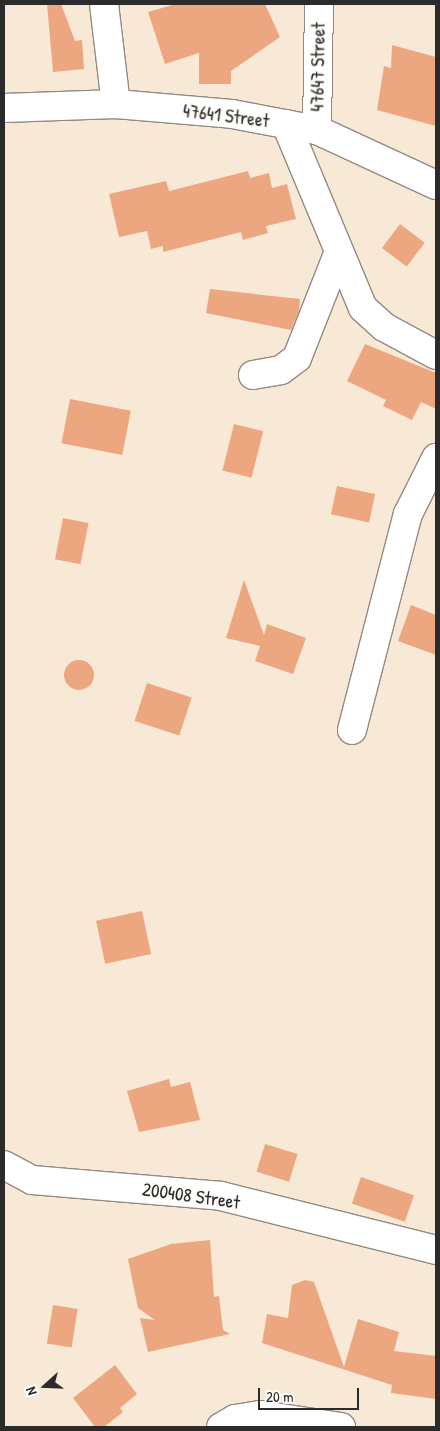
<!DOCTYPE html>
<html>
<head>
<meta charset="utf-8">
<style>
  body { margin:0 }
  #map { position:relative; width:440px; height:1431px; overflow:hidden; background:#f8e9d7; font-family:"Patrick Hand",sans-serif }
  div>[style] { position:absolute }
  [style*='--x'] { left:calc(var(--x)*1px); top:calc(var(--y)*1px); width:calc(var(--w)*1px); rotate:calc(var(--a)*1deg) }
  .building>* { inset:0; background:#eca780; transform-origin:0 0 }
  .round { border-radius:50% }
  .roads { filter:drop-shadow(1px 0 #928a81) drop-shadow(-1px 0 #928a81) drop-shadow(0 1px #928a81) drop-shadow(0 -1px #928a81) }
  .street>* { height:28px; margin:-14px; padding:0 14px; transform-origin:14px; border-radius:14px; background:#fff }
  span { translate:-50% -50%; white-space:nowrap; text-align:center; line-height:1.15; -webkit-text-stroke:4px #fdfcf7; paint-order:stroke }
  .street-label { font-size:19px; color:#2b2b2b }
  .frame { position:absolute; inset:0; border:5px solid #2b2b2b; pointer-events:none }
  .north { position:absolute; left:20px; top:1361px; width:50px; height:50px; -webkit-text-stroke:4px #fdfcf7; paint-order:stroke; rotate:250deg; font-size:14px; font-weight:700; line-height:20px; text-align:center; color:#2b2b2b }
  .north::after { content:''; display:block; margin:auto; width:18px; height:22px; background:#2b2b2b; clip-path:polygon(50% 0,100% 100%,50% 72%,0 100%) }
  .scale { position:absolute; left:258px; top:1388px; width:101px; height:22px; box-sizing:border-box; border:2px solid #2b2b2b; border-top:0; padding-left:6px; font-size:15px; line-height:18px; white-space:nowrap; color:#2b2b2b; -webkit-text-stroke:4px #fdfcf7; paint-order:stroke }
</style>
</head>
<body>
<div id="map">
  <div class="building">
    <div style="clip-path:polygon(47px 4px,61px 4px,75px 41px,82px 40px,84px 69px,53px 72px)"></div>
    <div style="clip-path:polygon(176px 4px,265px 4px,280px 37px,231px 71px,231px 84px,199px 84px,199px 53px,165px 64px,148px 12px)"></div>
    <div style="clip-path:polygon(392px 45px,436px 57px,436px 126px,377px 110px,384px 66px,391px 68px)"></div>
    <div style="clip-path:polygon(248px 171px,250px 178px,269px 173px,272px 188px,287px 184px,296px 219px,266px 226px,268px 233px,243px 240px,241px 232px,163px 252px,163px 246px,151px 249px,147px 231px,119px 237px,109px 194px,166px 181px,169px 191px)"></div>
    <div style="left:400px;top:224px;width:31px;height:30px;rotate:37deg"></div>
    <div style="clip-path:polygon(210px 289px,300px 299px,299px 311px,291px 330px,206px 313px)"></div>
    <div style="clip-path:polygon(365px 344px,436px 373px,436px 409px,421px 402px,412px 420px,383px 406px,386px 400px,347px 381px)"></div>
    <div style="left:70px;top:399px;width:62px;height:45px;rotate:11deg"></div>
    <div style="left:234px;top:424px;width:30px;height:48px;rotate:14deg"></div>
    <div style="left:337px;top:486px;width:39px;height:29px;rotate:12deg"></div>
    <div style="left:63px;top:518px;width:26px;height:42px;rotate:11deg"></div>
    <div style="clip-path:polygon(244px 580px,264px 635px,267px 624px,306px 638px,293px 674px,255px 661px,260px 646px,226px 638px)"></div>
    <div style="clip-path:polygon(411px 605px,436px 615px,436px 655px,398px 641px)"></div>
    <div class="round" style="left:64px;top:660px;width:30px;height:30px"></div>
    <div style="left:147px;top:683px;width:47px;height:40px;rotate:18deg"></div>
    <div style="left:142px;top:911px;width:44px;height:47px;rotate:78deg"></div>
    <div style="clip-path:polygon(169px 1079px,171px 1087px,190px 1082px,200px 1120px,139px 1132px,127px 1091px)"></div>
    <div style="left:265px;top:1144px;width:34px;height:29px;rotate:17deg"></div>
    <div style="left:361px;top:1177px;width:56px;height:28px;rotate:19deg"></div>
    <div style="clip-path:polygon(210px 1240px,214px 1297px,219px 1296px,223px 1330px,230px 1334px,148px 1352px,140px 1318px,155px 1320px,138px 1308px,128px 1259px,171px 1244px)"></div>
    <div style="clip-path:polygon(305px 1280px,314px 1282px,344px 1367px,358px 1319px,399px 1332px,394px 1351px,436px 1356px,436px 1399px,391px 1393px,392px 1385px,262px 1343px,267px 1314px,288px 1318px,292px 1285px)"></div>
    <div style="left:53px;top:1305px;width:25px;height:39px;rotate:9deg"></div>
    <div style="clip-path:polygon(115px 1365px,137px 1394px,120px 1408px,123px 1412px,104px 1427px,95px 1427px,73px 1398px)"></div>
  </div>
  <div class="roads">
    <div class="street">
      <div style="--x:104;--y:4;--w:101;--a:83.2"></div>
      <div style="--x:4;--y:108;--w:112;--a:-2"></div>
      <div style="--x:116;--y:104;--w:116;--a:4.9"></div>
      <div style="--x:232;--y:114;--w:86;--a:10.7"></div>
      <div style="--x:317;--y:130;--w:131;--a:24.8"></div>
      <div style="--x:286;--y:124;--w:199;--a:67.3"></div>
      <div style="--x:363;--y:308;--w:28;--a:42"></div>
      <div style="--x:384;--y:327;--w:59;--a:28.3"></div>
      <div style="--x:317;--y:130;--w:126;--a:-89.1"></div>
      <div style="--x:253;--y:375;--w:28;--a:-10"></div>
      <div style="--x:281;--y:370;--w:20;--a:-37"></div>
      <div style="--x:297;--y:358;--w:112;--a:-68.5"></div>
      <div style="--x:352;--y:730;--w:223;--a:-75.5"></div>
      <div style="--x:408;--y:514;--w:63;--a:-63.4"></div>
      <div style="--x:4;--y:1165;--w:32;--a:28"></div>
      <div style="--x:32;--y:1180;--w:190;--a:4.8"></div>
      <div style="--x:221;--y:1196;--w:222;--a:14.1"></div>
      <div style="--x:221;--y:1427;--w:16;--a:-30"></div>
      <div style="--x:235;--y:1419;--w:26;--a:-9"></div>
      <div style="--x:261;--y:1415;--w:81;--a:8.5"></div>
    </div>
  </div>
  <div class="street-label">
    <span style="left:318px;top:67px;rotate:-89deg">47647 Street</span>
    <span style="left:226px;top:116px;rotate:7deg">47641 Street</span>
    <span style="left:191px;top:1196px;rotate:8deg">200408 Street</span>
  </div>
  <div class="frame"></div>
  <div class="north">N</div>
  <div class="scale">20 m</div>
</div>
</body>
</html>
